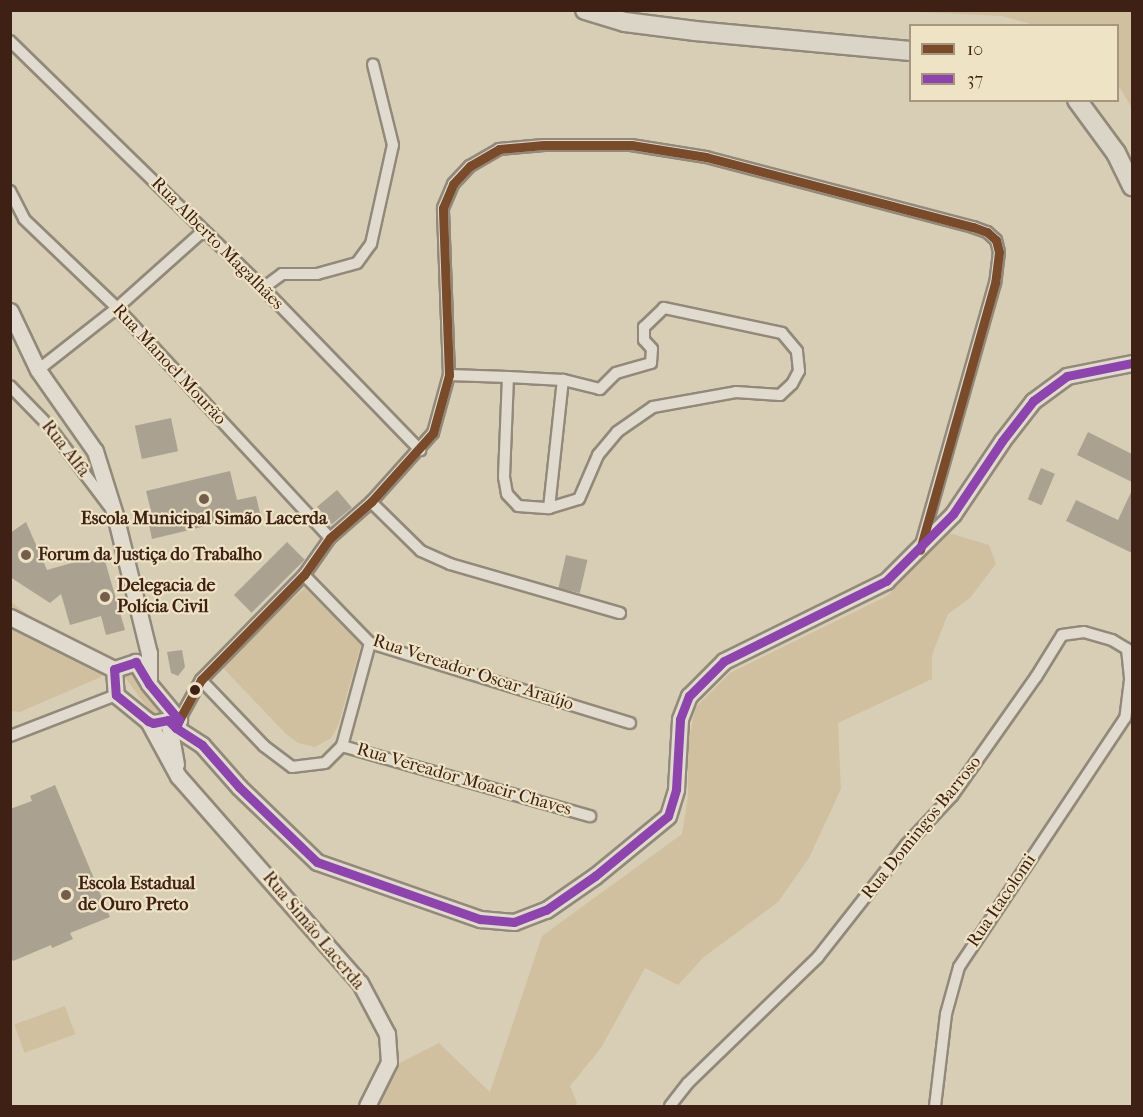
<!DOCTYPE html>
<html>
<head>
<meta charset="utf-8">
<style>
  body { margin:0 }
  #map { position:relative; width:1143px; height:1117px; overflow:hidden; background:#d8ceb5; font-family:"IM FELL French Canon",serif }
  div>[style] { position:absolute }
  [style*='--x'] { left:calc(var(--x)*1px); top:calc(var(--y)*1px); width:calc(var(--w)*1px); rotate:calc(var(--a)*1deg) }
  .green>* { inset:0; background:#d0c0a0; transform-origin:0 0 }
  .building>* { inset:0; background:#aaa190; transform-origin:0 0 }
  .roads { filter:drop-shadow(2px 0 #92897a) drop-shadow(-2px 0 #92897a) drop-shadow(0 2px #92897a) drop-shadow(0 -2px #92897a) }
  .street>* { height:10px; margin:-5px; padding:0 5px; transform-origin:5px; border-radius:5px; background:#e0dbce }
  .secondary>* { height:15px; margin:-7.5px; padding:0 7.5px; transform-origin:7.5px; border-radius:7.5px; background:#e0dbce }
  .primary>* { height:18px; margin:-9px; padding:0 9px; transform-origin:9px; border-radius:9px; background:#dbd5c7 }
  .bus-1>* { height:9px; margin:-4.5px; padding:0 4.5px; transform-origin:4.5px; border-radius:4.5px; background:#7a4b2a }
  .bus-2>* { height:9px; margin:-4.5px; padding:0 4.5px; transform-origin:4.5px; border-radius:4.5px; background:#8e44ad }
  .dots>* { width:16px; height:16px; translate:-50% -50%; box-sizing:border-box; border:3px solid #efe3c6; border-radius:50% }
  span { translate:-50% -50%; white-space:nowrap; text-align:center; line-height:1.15; -webkit-text-stroke:4.5px #efe3c6; paint-order:stroke }
  .street-label { font-size:18px; color:#3e2015 }
  .poi-label { font-size:18px; color:#3e2015; font-weight:700 }
  .left { translate:0 -50%; text-align:left }
  .frame { position:absolute; inset:0; border:12px solid #3e2015; pointer-events:none }
  .legend { position:absolute; left:909px; top:24px; width:210px; height:78px; box-sizing:border-box; background:#efe3c6; border:2px solid #a8957f; margin:0; padding:8px 10px; list-style:none; font-size:18px; color:#3e2015 }
  .legend li { display:flex; align-items:center; gap:12px; height:30px }
  .legend b { width:30px; border:2px solid #a8957f }
</style>
</head>
<body>
<div id="map">
  <div class="green">
    <div style="clip-path:polygon(895px 11px,1132px 11px,1132px 108px,1118px 85px,1118px 26px,1034px 25px,1002px 16px)"></div>
    <div style="clip-path:polygon(946px 532px,989px 545px,996px 564px,970px 598px,948px 614px,932px 655px,932px 679px,838px 723px,841px 789px,809px 858px,778px 902px,704px 957px,678px 985px,645px 968px,601px 1048px,570px 1086px,577px 1103px,575px 1106px,365px 1106px,394px 1066px,439px 1043px,490px 1092px,542px 936px,682px 834px,688px 797px,688px 746px,695px 708px,730px 673px,887px 596px)"></div>
    <div style="clip-path:polygon(305px 588px,361px 645px,338px 726px,331px 738px,315px 747px,298px 743px,286px 734px,222px 667px,224px 659px)"></div>
    <div style="clip-path:polygon(11px 602px,103px 670px,101px 677px,20px 712px,11px 711px)"></div>
    <div style="clip-path:polygon(133px 667px,168px 713px,155px 718px,124px 676px)"></div>
    <div style="left:65px;top:1006px;width:30px;height:54px;rotate:70deg"></div>
  </div>
  <div class="building">
    <div style="left:171px;top:418px;width:34px;height:37px;rotate:78deg"></div>
    <div style="clip-path:polygon(1088px 432px,1132px 454px,1132px 482px,1077px 455px)"></div>
    <div style="left:1041px;top:468px;width:15px;height:34px;rotate:23deg"></div>
    <div style="clip-path:polygon(230px 471px,237px 500px,256px 496px,260px 513px,152px 539px,148px 520px,153px 519px,146px 491px)"></div>
    <div style="left:337px;top:490px;width:23px;height:26px;rotate:50deg"></div>
    <div style="clip-path:polygon(1132px 490px,1132px 553px,1066px 521px,1076px 500px,1118px 520px)"></div>
    <div style="clip-path:polygon(26px 522px,47px 570px,103px 554px,125px 630px,106px 635px,101px 616px,70px 625px,61px 594px,50px 603px,10px 577px,10px 533px)"></div>
    <div style="left:287px;top:542px;width:25px;height:75px;rotate:45deg"></div>
    <div style="left:566px;top:555px;width:22px;height:34px;rotate:13deg"></div>
    <div style="clip-path:polygon(182px 650px,185px 667px,178px 676px,171px 673px,167px 652px)"></div>
    <div style="clip-path:polygon(55px 785px,110px 917px,70px 933px,73px 939px,52px 948px,51px 945px,13px 961px,10px 955px,10px 809px,32px 801px,30px 796px)"></div>
  </div>
  <div class="roads">
    <div class="street">
      <div style="--x:10;--y:41;--w:354;--a:44.3"></div>
      <div style="--x:263;--y:288;--w:226;--a:45.9"></div>
      <div style="--x:10;--y:191;--w:31;--a:63"></div>
      <div style="--x:24;--y:219;--w:129;--a:43.7"></div>
      <div style="--x:117;--y:308;--w:313;--a:47.2"></div>
      <div style="--x:263;--y:288;--w:24;--a:-36"></div>
      <div style="--x:282;--y:274;--w:35;--a:0"></div>
      <div style="--x:317;--y:274;--w:41;--a:-15.4"></div>
      <div style="--x:357;--y:263;--w:24;--a:-54"></div>
      <div style="--x:371;--y:244;--w:101;--a:-77.5"></div>
      <div style="--x:393;--y:145;--w:83;--a:-103.9"></div>
      <div style="--x:38;--y:370;--w:100;--a:-38.1"></div>
      <div style="--x:117;--y:308;--w:115;--a:-41.8"></div>
      <div style="--x:449;--y:375;--w:59;--a:1.9"></div>
      <div style="--x:508;--y:377;--w:100;--a:92.3"></div>
      <div style="--x:504;--y:477;--w:17;--a:80"></div>
      <div style="--x:507;--y:494;--w:16;--a:47"></div>
      <div style="--x:518;--y:506;--w:31;--a:4"></div>
      <div style="--x:549;--y:508;--w:31;--a:-17"></div>
      <div style="--x:579;--y:499;--w:48;--a:-66.6"></div>
      <div style="--x:598;--y:455;--w:30;--a:-50"></div>
      <div style="--x:617;--y:432;--w:44;--a:-34.8"></div>
      <div style="--x:653;--y:407;--w:84;--a:-10.2"></div>
      <div style="--x:736;--y:392;--w:44;--a:3.9"></div>
      <div style="--x:780;--y:395;--w:16;--a:-43"></div>
      <div style="--x:792;--y:384;--w:15;--a:-62"></div>
      <div style="--x:799;--y:371;--w:20;--a:-96"></div>
      <div style="--x:797;--y:351;--w:23;--a:-130"></div>
      <div style="--x:782;--y:333;--w:121;--a:-168"></div>
      <div style="--x:664;--y:308;--w:28;--a:136"></div>
      <div style="--x:644;--y:327;--w:13;--a:90"></div>
      <div style="--x:644;--y:340;--w:12;--a:48"></div>
      <div style="--x:652;--y:349;--w:14;--a:94"></div>
      <div style="--x:651;--y:363;--w:36;--a:164"></div>
      <div style="--x:616;--y:373;--w:23;--a:135"></div>
      <div style="--x:600;--y:389;--w:38;--a:-166"></div>
      <div style="--x:563;--y:380;--w:55;--a:-176.9"></div>
      <div style="--x:10;--y:386;--w:54;--a:45.7"></div>
      <div style="--x:48;--y:425;--w:101;--a:53"></div>
      <div style="--x:371;--y:502;--w:70;--a:44.4"></div>
      <div style="--x:421;--y:551;--w:32;--a:24"></div>
      <div style="--x:450;--y:564;--w:177;--a:16.1"></div>
      <div style="--x:549;--y:508;--w:129;--a:-83.8"></div>
      <div style="--x:304;--y:575;--w:95;--a:45.9"></div>
      <div style="--x:370;--y:643;--w:272;--a:17.1"></div>
      <div style="--x:201;--y:680;--w:91;--a:46.3"></div>
      <div style="--x:264;--y:746;--w:35;--a:37"></div>
      <div style="--x:292;--y:767;--w:33;--a:-7"></div>
      <div style="--x:325;--y:763;--w:24;--a:-45"></div>
      <div style="--x:342;--y:746;--w:258;--a:15.8"></div>
      <div style="--x:179;--y:720;--w:46;--a:-61.2"></div>
      <div style="--x:201;--y:680;--w:147;--a:-45.6"></div>
      <div style="--x:304;--y:575;--w:45;--a:-54.9"></div>
      <div style="--x:330;--y:538;--w:55;--a:-41.3"></div>
      <div style="--x:371;--y:502;--w:93;--a:-48.1"></div>
      <div style="--x:433;--y:433;--w:60;--a:-74.6"></div>
      <div style="--x:449;--y:375;--w:167;--a:-92.1"></div>
      <div style="--x:443;--y:208;--w:26;--a:-67"></div>
      <div style="--x:453;--y:184;--w:25;--a:-47"></div>
      <div style="--x:470;--y:166;--w:34;--a:-30"></div>
      <div style="--x:499;--y:149;--w:45;--a:-5.1"></div>
      <div style="--x:544;--y:145;--w:87;--a:0"></div>
      <div style="--x:631;--y:145;--w:76;--a:9.1"></div>
      <div style="--x:706;--y:157;--w:276;--a:14.7"></div>
      <div style="--x:973;--y:227;--w:15;--a:20"></div>
      <div style="--x:987;--y:232;--w:12;--a:42"></div>
      <div style="--x:996;--y:240;--w:12;--a:76"></div>
      <div style="--x:999;--y:252;--w:31;--a:97"></div>
      <div style="--x:995;--y:283;--w:272;--a:105.8"></div>
      <div style="--x:10;--y:736;--w:114;--a:-21.1"></div>
      <div style="--x:342;--y:746;--w:107;--a:-74.8"></div>
      <div style="--x:670;--y:1106;--w:29;--a:-52"></div>
      <div style="--x:688;--y:1083;--w:181;--a:-44.1"></div>
      <div style="--x:818;--y:957;--w:142;--a:-51.8"></div>
      <div style="--x:906;--y:845;--w:67;--a:-46.8"></div>
      <div style="--x:952;--y:796;--w:146;--a:-54.8"></div>
      <div style="--x:1036;--y:677;--w:49;--a:-58.2"></div>
      <div style="--x:1062;--y:635;--w:22;--a:-8"></div>
      <div style="--x:1084;--y:632;--w:29;--a:16"></div>
      <div style="--x:1112;--y:640;--w:17;--a:31"></div>
      <div style="--x:1127;--y:649;--w:31;--a:84"></div>
      <div style="--x:1130;--y:680;--w:38;--a:97"></div>
      <div style="--x:1125;--y:718;--w:299;--a:123.7"></div>
      <div style="--x:959;--y:967;--w:49;--a:105.5"></div>
      <div style="--x:946;--y:1014;--w:93;--a:96.8"></div>
    </div>
    <div class="secondary">
      <div style="--x:10;--y:311;--w:65;--a:64.6"></div>
      <div style="--x:38;--y:370;--w:99;--a:54.9"></div>
      <div style="--x:95;--y:451;--w:67;--a:72.6"></div>
      <div style="--x:115;--y:515;--w:142;--a:76.2"></div>
      <div style="--x:149;--y:653;--w:29;--a:90"></div>
      <div style="--x:10;--y:617;--w:116;--a:26.6"></div>
      <div style="--x:168;--y:720;--w:45;--a:79.7"></div>
      <div style="--x:148;--y:721;--w:63;--a:61.4"></div>
      <div style="--x:178;--y:776;--w:276;--a:48.7"></div>
      <div style="--x:360;--y:983;--w:58;--a:62.1"></div>
      <div style="--x:387;--y:1034;--w:28;--a:86"></div>
      <div style="--x:389;--y:1062;--w:49;--a:116.6"></div>
      <div style="--x:176;--y:728;--w:9;--a:-69"></div>
      <div style="--x:179;--y:720;--w:47;--a:-129.8"></div>
      <div style="--x:149;--y:684;--w:26;--a:-121"></div>
      <div style="--x:136;--y:662;--w:23;--a:162"></div>
      <div style="--x:114;--y:669;--w:26;--a:86"></div>
      <div style="--x:116;--y:695;--w:41;--a:39.1"></div>
      <div style="--x:148;--y:721;--w:5;--a:22"></div>
      <div style="--x:153;--y:723;--w:15;--a:-11"></div>
      <div style="--x:168;--y:720;--w:11;--a:45"></div>
      <div style="--x:176;--y:728;--w:31;--a:33"></div>
      <div style="--x:202;--y:745;--w:56;--a:48.6"></div>
      <div style="--x:239;--y:787;--w:108;--a:43.9"></div>
      <div style="--x:317;--y:862;--w:173;--a:19.3"></div>
      <div style="--x:480;--y:919;--w:34;--a:5"></div>
      <div style="--x:514;--y:922;--w:34;--a:-21"></div>
      <div style="--x:546;--y:910;--w:60;--a:-34.8"></div>
      <div style="--x:595;--y:876;--w:94;--a:-39.4"></div>
      <div style="--x:668;--y:816;--w:28;--a:-73"></div>
      <div style="--x:676;--y:789;--w:70;--a:-86.7"></div>
      <div style="--x:680;--y:719;--w:25;--a:-69"></div>
      <div style="--x:689;--y:696;--w:49;--a:-45"></div>
      <div style="--x:724;--y:661;--w:181;--a:-26.3"></div>
      <div style="--x:886;--y:581;--w:95;--a:-45"></div>
      <div style="--x:953;--y:514;--w:88;--a:-56.1"></div>
      <div style="--x:1002;--y:441;--w:51;--a:-52.2"></div>
      <div style="--x:1033;--y:401;--w:42;--a:-36.3"></div>
      <div style="--x:1067;--y:376;--w:66;--a:-11.3"></div>
    </div>
    <div class="primary">
      <div style="--x:585;--y:10;--w:42;--a:16.7"></div>
      <div style="--x:625;--y:22;--w:71;--a:7.3"></div>
      <div style="--x:695;--y:31;--w:216;--a:5.3"></div>
      <div style="--x:1077;--y:100;--w:66;--a:53.7"></div>
      <div style="--x:1116;--y:153;--w:37;--a:64"></div>
    </div>
  </div>
  <div class="bus-1">
    <div style="--x:179;--y:720;--w:46;--a:-61.2"></div>
    <div style="--x:201;--y:680;--w:147;--a:-45.6"></div>
    <div style="--x:304;--y:575;--w:45;--a:-54.9"></div>
    <div style="--x:330;--y:538;--w:55;--a:-41.3"></div>
    <div style="--x:371;--y:502;--w:93;--a:-48.1"></div>
    <div style="--x:433;--y:433;--w:60;--a:-74.6"></div>
    <div style="--x:449;--y:375;--w:167;--a:-92.1"></div>
    <div style="--x:443;--y:208;--w:26;--a:-67"></div>
    <div style="--x:453;--y:184;--w:25;--a:-47"></div>
    <div style="--x:470;--y:166;--w:34;--a:-30"></div>
    <div style="--x:499;--y:149;--w:45;--a:-5.1"></div>
    <div style="--x:544;--y:145;--w:87;--a:0"></div>
    <div style="--x:631;--y:145;--w:76;--a:9.1"></div>
    <div style="--x:706;--y:157;--w:276;--a:14.7"></div>
    <div style="--x:973;--y:227;--w:15;--a:20"></div>
    <div style="--x:987;--y:232;--w:12;--a:42"></div>
    <div style="--x:996;--y:240;--w:12;--a:76"></div>
    <div style="--x:999;--y:252;--w:31;--a:97"></div>
    <div style="--x:995;--y:283;--w:277;--a:105.7"></div>
  </div>
  <div class="bus-2">
    <div style="--x:176;--y:728;--w:9;--a:-69"></div>
    <div style="--x:179;--y:720;--w:47;--a:-129.8"></div>
    <div style="--x:149;--y:684;--w:26;--a:-121"></div>
    <div style="--x:136;--y:662;--w:23;--a:162"></div>
    <div style="--x:114;--y:669;--w:26;--a:86"></div>
    <div style="--x:116;--y:695;--w:41;--a:39.1"></div>
    <div style="--x:148;--y:721;--w:5;--a:22"></div>
    <div style="--x:153;--y:723;--w:15;--a:-11"></div>
    <div style="--x:168;--y:720;--w:11;--a:45"></div>
    <div style="--x:176;--y:728;--w:31;--a:33"></div>
    <div style="--x:202;--y:745;--w:56;--a:48.6"></div>
    <div style="--x:239;--y:787;--w:108;--a:43.9"></div>
    <div style="--x:317;--y:862;--w:173;--a:19.3"></div>
    <div style="--x:480;--y:919;--w:34;--a:5"></div>
    <div style="--x:514;--y:922;--w:34;--a:-21"></div>
    <div style="--x:546;--y:910;--w:60;--a:-34.8"></div>
    <div style="--x:595;--y:876;--w:94;--a:-39.4"></div>
    <div style="--x:668;--y:816;--w:28;--a:-73"></div>
    <div style="--x:676;--y:789;--w:70;--a:-86.7"></div>
    <div style="--x:680;--y:719;--w:25;--a:-69"></div>
    <div style="--x:689;--y:696;--w:49;--a:-45"></div>
    <div style="--x:724;--y:661;--w:181;--a:-26.3"></div>
    <div style="--x:886;--y:581;--w:95;--a:-45"></div>
    <div style="--x:953;--y:514;--w:88;--a:-56.1"></div>
    <div style="--x:1002;--y:441;--w:51;--a:-52.2"></div>
    <div style="--x:1033;--y:401;--w:42;--a:-36.3"></div>
    <div style="--x:1067;--y:376;--w:66;--a:-11.3"></div>
  </div>
  <div class="dots">
    <div style="left:204px;top:499px;background:#745d4d"></div>
    <div style="left:26px;top:555px;background:#745d4d"></div>
    <div style="left:105px;top:597px;background:#745d4d"></div>
    <div style="left:195px;top:690px;background:#3e2015"></div>
    <div style="left:66px;top:895px;background:#745d4d"></div>
  </div>
  <div class="street-label">
    <span style="left:217px;top:244px;rotate:45deg">Rua Alberto Magalhães</span>
    <span style="left:169px;top:365px;rotate:47deg">Rua Manoel Mourão</span>
    <span style="left:65px;top:449px;rotate:52deg">Rua Alfa</span>
    <span style="left:473px;top:673px;rotate:18deg">Rua Vereador Oscar Araújo</span>
    <span style="left:464px;top:780px;rotate:16deg">Rua Vereador Moacir Chaves</span>
    <span style="left:922px;top:828px;rotate:-51deg">Rua Domingos Barroso</span>
    <span style="left:1002px;top:901px;rotate:-56deg">Rua Itacolomi</span>
    <span style="left:313px;top:931px;rotate:50deg">Rua Simão Lacerda</span>
  </div>
  <div class="poi-label">
    <span style="left:204px;top:519px">Escola Municipal Simão Lacerda</span>
    <span class="left" style="left:38px;top:555px">Forum da Justiça do Trabalho</span>
    <span class="left" style="left:117px;top:597px">Delegacia de<br>Polícia Civil</span>
    <span class="left" style="left:78px;top:895px">Escola Estadual<br>de Ouro Preto</span>
  </div>
  <div class="frame"></div>
  <ul class="legend">
  <li><b style="height:8px;background:#7a4b2a"></b>10</li>
  <li><b style="height:8px;background:#8e44ad"></b>37</li>
  </ul>
</div>
</body>
</html>
